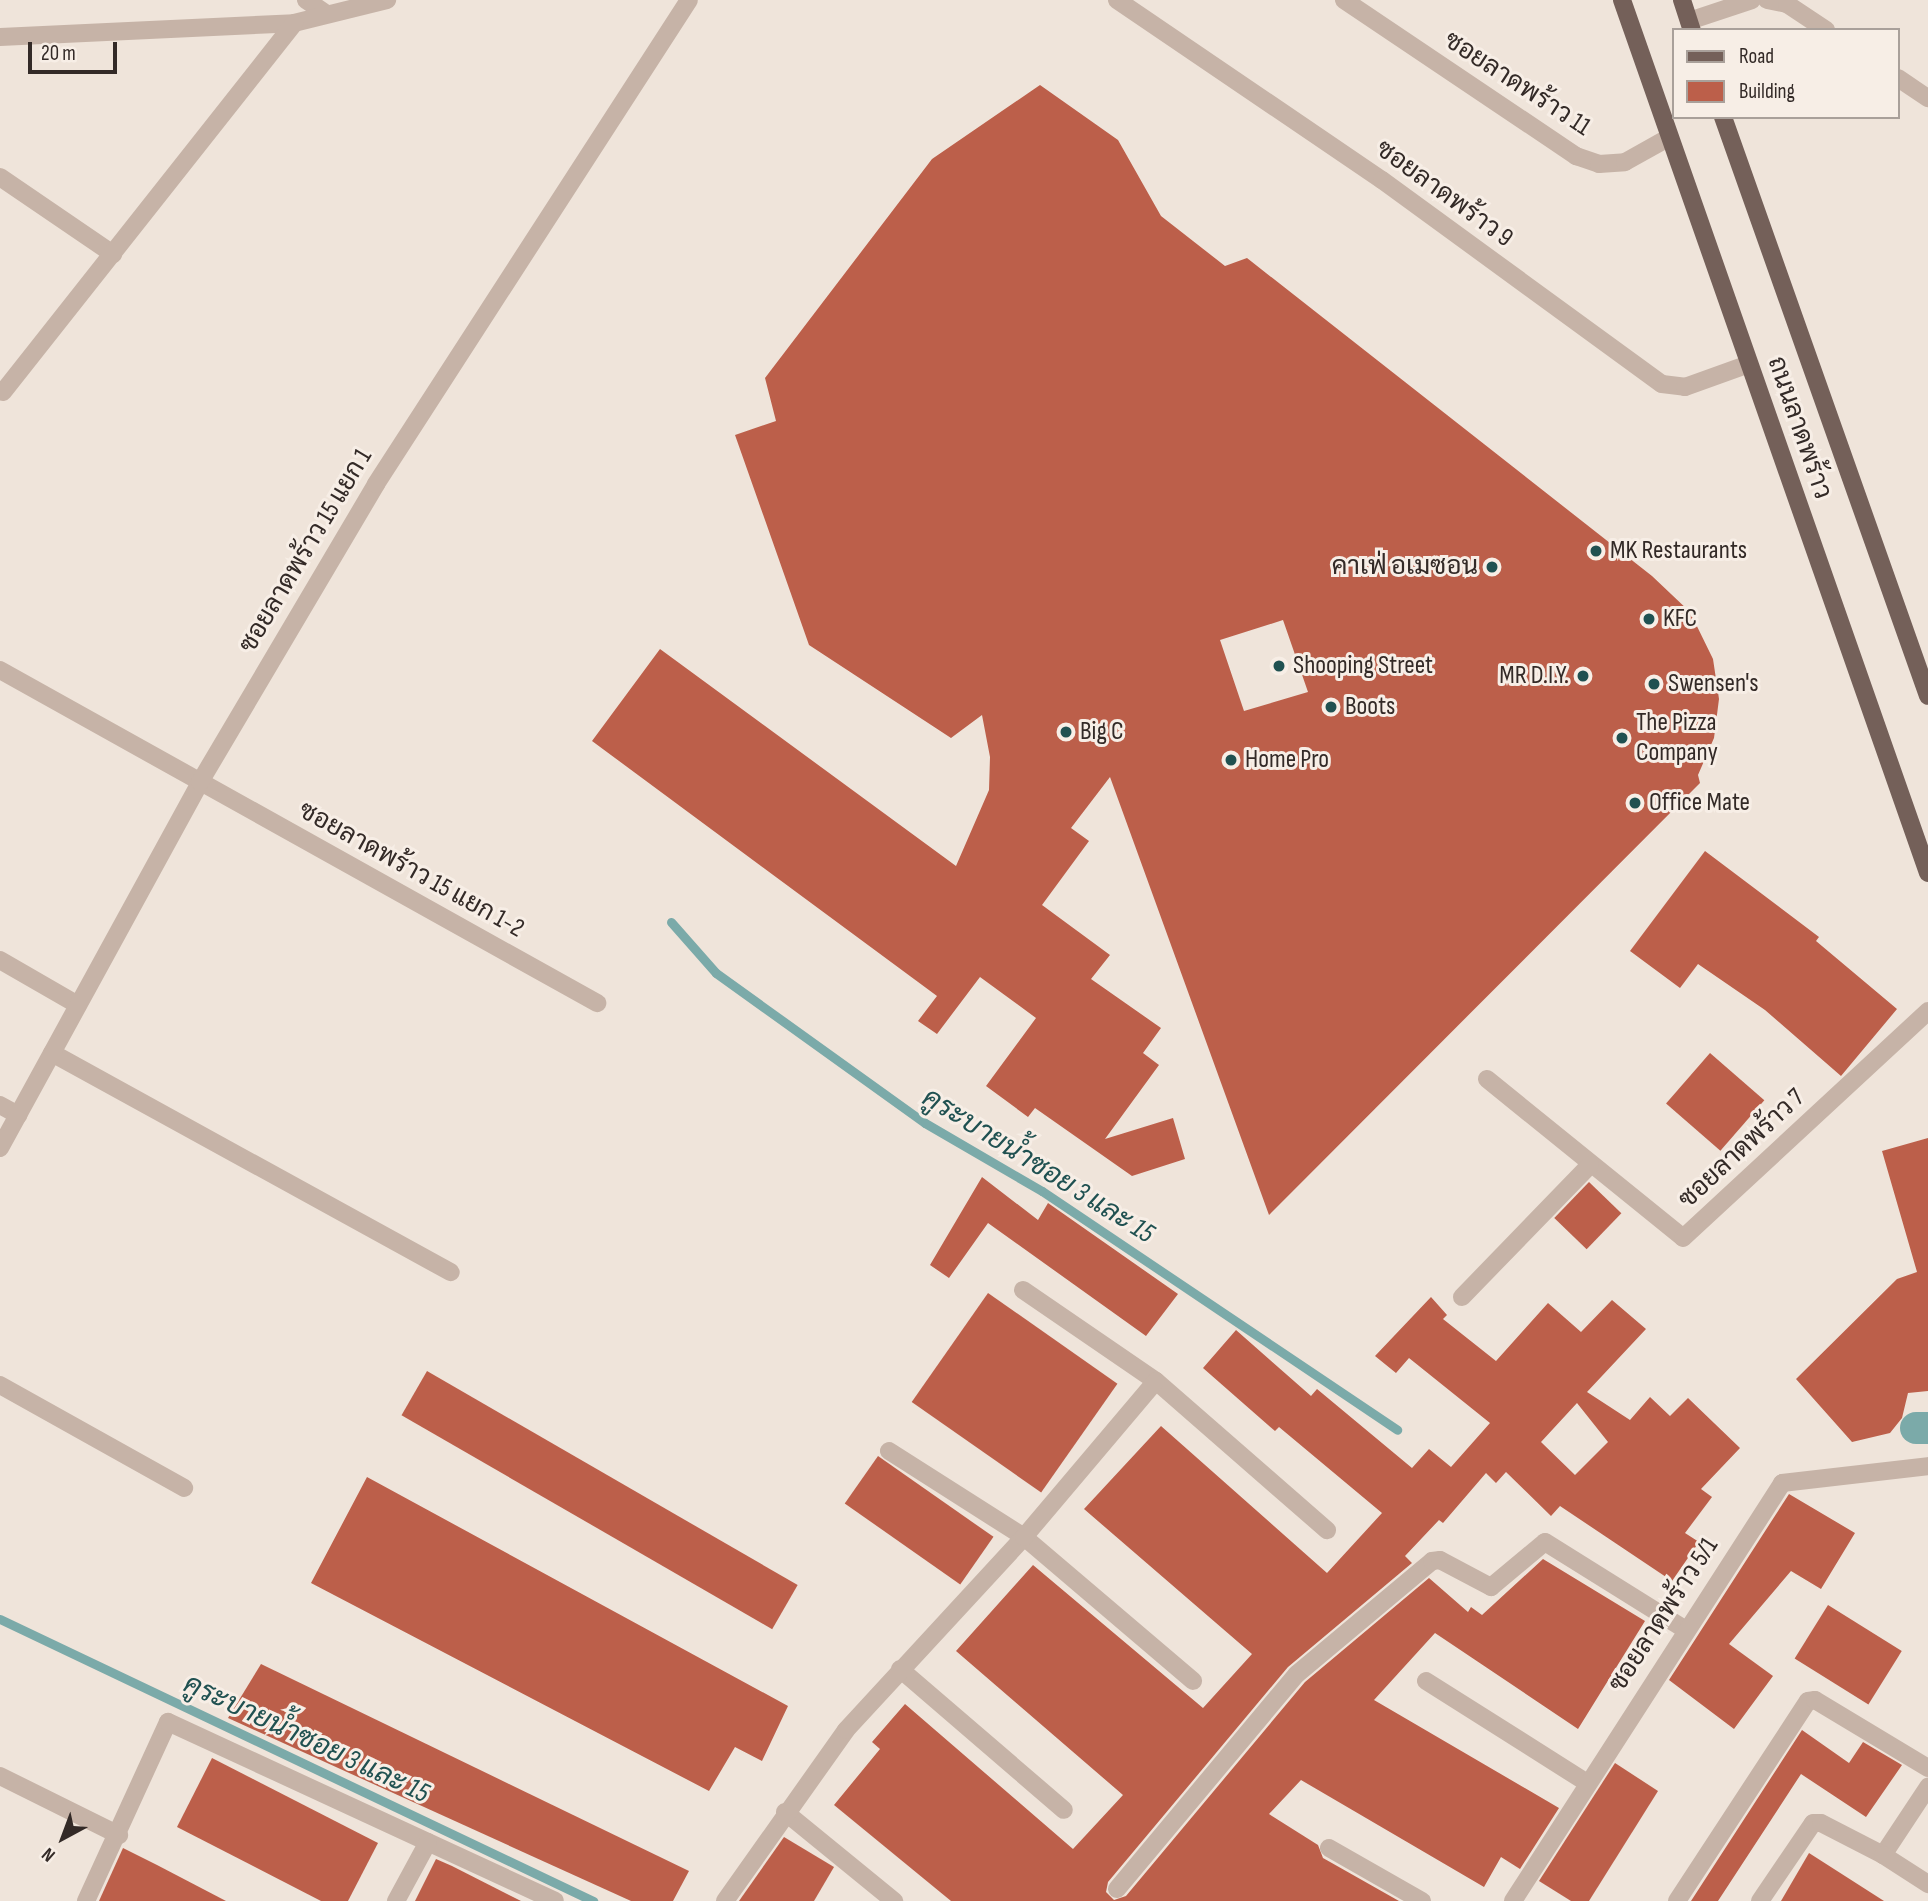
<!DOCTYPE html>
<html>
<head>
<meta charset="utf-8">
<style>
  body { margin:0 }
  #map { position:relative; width:1928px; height:1901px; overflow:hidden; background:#efe4da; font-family:"Sofia Sans Condensed",Sarabun,sans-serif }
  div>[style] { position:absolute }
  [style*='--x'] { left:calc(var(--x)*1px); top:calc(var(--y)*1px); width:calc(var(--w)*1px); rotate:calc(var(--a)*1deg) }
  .stream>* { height:9px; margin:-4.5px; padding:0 4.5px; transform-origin:4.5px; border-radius:4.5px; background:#7baaa9 }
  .canal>* { height:32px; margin:-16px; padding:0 16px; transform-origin:16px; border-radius:16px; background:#7baaa9 }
  .building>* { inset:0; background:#bc5f4a; transform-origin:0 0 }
  .minor>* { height:18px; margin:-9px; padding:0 9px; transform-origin:9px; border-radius:9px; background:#c6b3a7 }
  .major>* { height:18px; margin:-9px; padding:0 9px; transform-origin:9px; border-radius:9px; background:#746059 }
  .dots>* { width:19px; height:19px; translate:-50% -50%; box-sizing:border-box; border:4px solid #f7eee6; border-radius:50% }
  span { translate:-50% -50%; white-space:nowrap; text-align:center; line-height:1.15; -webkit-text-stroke:6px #f7eee6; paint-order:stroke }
  .street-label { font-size:26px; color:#332a27 }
  .poi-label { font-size:26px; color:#332a27 }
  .left { translate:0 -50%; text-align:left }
  .right { translate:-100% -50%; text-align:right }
  .water-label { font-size:28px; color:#205151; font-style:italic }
  .legend { position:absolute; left:1672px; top:28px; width:228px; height:91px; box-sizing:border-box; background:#f7eee6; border:2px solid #a9a09a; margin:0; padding:9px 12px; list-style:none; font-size:21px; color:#332a27 }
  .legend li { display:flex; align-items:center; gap:14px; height:35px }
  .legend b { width:35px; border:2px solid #a9a09a }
  .north { position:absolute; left:28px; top:1803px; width:70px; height:70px; -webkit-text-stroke:5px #f7eee6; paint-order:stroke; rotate:221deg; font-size:19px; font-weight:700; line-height:28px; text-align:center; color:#332a27 }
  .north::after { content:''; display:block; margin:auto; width:24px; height:32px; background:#332a27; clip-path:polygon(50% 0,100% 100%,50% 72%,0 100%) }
  .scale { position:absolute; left:28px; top:42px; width:89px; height:32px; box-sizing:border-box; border:4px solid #332a27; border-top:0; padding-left:9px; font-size:21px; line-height:24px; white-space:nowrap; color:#332a27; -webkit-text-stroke:5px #f7eee6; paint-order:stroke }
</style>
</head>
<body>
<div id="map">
  <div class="stream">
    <div style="--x:671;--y:922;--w:68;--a:48.6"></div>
    <div style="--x:716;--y:973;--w:257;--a:35.7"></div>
    <div style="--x:925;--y:1123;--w:135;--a:30.2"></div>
    <div style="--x:1042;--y:1191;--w:428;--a:33.9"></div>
    <div style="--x:0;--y:1619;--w:657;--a:25.43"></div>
  </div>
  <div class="canal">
    <div style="--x:1916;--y:1428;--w:12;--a:0"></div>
  </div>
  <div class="building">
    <div style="clip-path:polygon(evenodd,1040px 85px,1118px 140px,1161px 216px,1225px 266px,1247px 258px,1652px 576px,1690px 612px,1713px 659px,1719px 699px,1714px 738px,1698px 775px,1700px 783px,1269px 1215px,1110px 777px,1071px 828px,1089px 841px,1042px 905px,1110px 955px,1091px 979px,1161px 1028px,1143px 1053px,1159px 1065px,1105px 1139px,1173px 1118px,1185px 1159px,1132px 1176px,1035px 1108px,1028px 1117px,986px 1086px,1036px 1018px,980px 977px,937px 1034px,918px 1021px,937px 996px,592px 741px,660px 649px,956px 866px,989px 790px,990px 757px,982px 715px,951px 738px,809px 645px,735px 435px,776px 421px,765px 378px,932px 159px,1040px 85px,1283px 620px,1308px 692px,1244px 711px,1220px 640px,1283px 620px)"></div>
    <div style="clip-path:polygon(1705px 851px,1819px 937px,1816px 941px,1897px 1009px,1841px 1076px,1765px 1010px,1698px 964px,1680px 988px,1630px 951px)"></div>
    <div style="left:1710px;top:1053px;width:72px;height:67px;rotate:41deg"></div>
    <div style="clip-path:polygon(1928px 1138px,1928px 1391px,1908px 1393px,1902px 1418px,1890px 1433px,1852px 1442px,1796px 1379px,1897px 1279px,1917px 1272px,1882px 1151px)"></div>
    <div style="clip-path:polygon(982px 1177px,1038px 1220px,1048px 1203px,1178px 1294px,1146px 1336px,988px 1223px,949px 1278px,930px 1265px)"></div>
    <div style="left:1589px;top:1182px;width:45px;height:50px;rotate:44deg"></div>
    <div style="left:988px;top:1293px;width:158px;height:133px;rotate:35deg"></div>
    <div style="clip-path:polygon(evenodd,1431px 1297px,1447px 1315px,1443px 1319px,1496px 1361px,1548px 1303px,1581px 1332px,1612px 1300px,1646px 1329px,1587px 1392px,1630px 1420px,1650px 1397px,1670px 1416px,1688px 1398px,1740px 1448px,1701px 1489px,1712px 1497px,1685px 1533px,1699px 1542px,1672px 1581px,1560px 1506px,1551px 1516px,1506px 1472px,1496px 1483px,1486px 1473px,1443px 1523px,1439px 1520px,1405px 1556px,1412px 1563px,1288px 1667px,1108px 1882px,1106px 1892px,1114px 1900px,1126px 1896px,1305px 1682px,1429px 1578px,1468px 1612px,1471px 1607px,1482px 1615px,1543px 1559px,1645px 1621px,1578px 1729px,1435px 1633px,1374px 1700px,1559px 1808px,1520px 1869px,1501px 1857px,1484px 1887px,1301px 1780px,1269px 1814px,1318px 1845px,1323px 1858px,1399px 1901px,951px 1901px,834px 1805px,880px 1749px,872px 1742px,905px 1704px,1073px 1849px,1123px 1795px,956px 1651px,1033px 1565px,1203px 1708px,1252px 1654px,1084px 1509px,1161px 1426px,1327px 1573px,1382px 1513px,1279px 1427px,1275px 1431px,1203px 1368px,1236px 1330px,1311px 1396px,1317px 1389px,1412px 1468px,1429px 1449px,1451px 1467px,1490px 1423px,1409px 1358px,1396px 1373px,1375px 1356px,1431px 1297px,1577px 1403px,1608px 1442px,1575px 1475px,1541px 1442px,1577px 1403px)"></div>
    <div style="left:427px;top:1371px;width:428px;height:51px;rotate:30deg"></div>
    <div style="left:878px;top:1456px;width:141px;height:58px;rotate:35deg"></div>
    <div style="clip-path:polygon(367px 1477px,788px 1706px,762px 1761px,735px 1747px,709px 1791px,311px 1583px)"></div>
    <div style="clip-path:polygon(1789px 1494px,1855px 1533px,1821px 1589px,1791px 1571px,1729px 1644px,1773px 1676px,1734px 1729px,1669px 1680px)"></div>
    <div style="left:1828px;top:1605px;width:87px;height:63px;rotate:32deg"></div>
    <div style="clip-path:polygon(261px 1664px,689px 1871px,673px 1901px,631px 1901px,228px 1718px)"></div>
    <div style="clip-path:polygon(1802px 1730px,1849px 1763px,1863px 1742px,1902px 1765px,1866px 1817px,1801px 1774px,1718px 1901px,1691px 1901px)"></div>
    <div style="clip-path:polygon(212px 1758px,378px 1843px,348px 1901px,321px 1901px,177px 1827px)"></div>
    <div style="clip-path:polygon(1615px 1763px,1658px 1791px,1589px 1901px,1571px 1901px,1539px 1881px)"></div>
    <div style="clip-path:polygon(784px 1837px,834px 1867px,814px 1901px,739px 1901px)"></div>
    <div style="clip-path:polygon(123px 1848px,157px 1865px,226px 1901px,99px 1901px)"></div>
    <div style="clip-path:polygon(1809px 1853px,1884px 1901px,1781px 1901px)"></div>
    <div style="clip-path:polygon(436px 1859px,452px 1866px,521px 1901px,415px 1901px)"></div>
  </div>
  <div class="minor">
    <div style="--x:306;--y:0;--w:23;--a:34"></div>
    <div style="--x:1117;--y:0;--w:320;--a:34.2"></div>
    <div style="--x:1382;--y:180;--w:346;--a:36.1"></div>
    <div style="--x:1662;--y:384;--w:23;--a:7"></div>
    <div style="--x:1685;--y:387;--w:68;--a:-19.8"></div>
    <div style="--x:1344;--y:0;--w:280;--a:33.9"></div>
    <div style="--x:1576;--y:156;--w:24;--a:19"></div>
    <div style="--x:1599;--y:164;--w:26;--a:-4"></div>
    <div style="--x:1625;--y:162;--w:51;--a:-29.1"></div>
    <div style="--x:1767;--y:0;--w:20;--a:11"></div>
    <div style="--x:1787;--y:4;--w:47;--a:33.7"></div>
    <div style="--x:1689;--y:21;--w:66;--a:-18.4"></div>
    <div style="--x:0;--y:37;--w:294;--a:-2.7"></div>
    <div style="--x:294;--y:23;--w:96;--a:-13.9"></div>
    <div style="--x:1898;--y:78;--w:36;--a:34"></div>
    <div style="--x:0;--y:177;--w:137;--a:34.3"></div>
    <div style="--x:3;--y:392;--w:470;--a:-51.7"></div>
    <div style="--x:0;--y:670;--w:684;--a:29.15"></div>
    <div style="--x:0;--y:960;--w:90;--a:30"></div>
    <div style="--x:52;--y:1053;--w:455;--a:28.8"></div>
    <div style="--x:1487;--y:1079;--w:252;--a:39"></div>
    <div style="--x:1683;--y:1238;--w:334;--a:-42.8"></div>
    <div style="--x:0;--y:1105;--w:21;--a:29"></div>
    <div style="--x:0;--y:1148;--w:417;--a:-61.3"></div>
    <div style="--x:200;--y:782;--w:346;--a:-59.4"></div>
    <div style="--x:376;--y:484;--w:576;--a:-57.11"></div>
    <div style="--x:1023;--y:1290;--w:161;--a:34.4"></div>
    <div style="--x:1156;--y:1381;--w:227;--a:41.1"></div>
    <div style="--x:1462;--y:1297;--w:184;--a:-45.9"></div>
    <div style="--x:0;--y:1385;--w:211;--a:29.2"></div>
    <div style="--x:889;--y:1451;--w:160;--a:32.5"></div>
    <div style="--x:1024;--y:1537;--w:222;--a:40.4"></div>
    <div style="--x:900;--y:1669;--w:216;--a:40.7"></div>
    <div style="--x:1426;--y:1681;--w:189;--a:32.3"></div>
    <div style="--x:0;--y:1776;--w:133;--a:26.4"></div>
    <div style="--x:785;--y:1812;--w:141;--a:39.2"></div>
    <div style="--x:1329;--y:1848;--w:107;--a:29.7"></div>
    <div style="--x:1883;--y:1855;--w:82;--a:-56.5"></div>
    <div style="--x:1117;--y:1889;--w:280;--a:-50.1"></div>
    <div style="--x:1297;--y:1674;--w:176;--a:-39.9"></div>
    <div style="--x:1432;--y:1561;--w:8;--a:-7"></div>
    <div style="--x:1440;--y:1560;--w:58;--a:27.9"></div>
    <div style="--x:1491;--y:1587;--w:70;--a:-39.8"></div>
    <div style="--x:1545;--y:1542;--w:166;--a:32"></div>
    <div style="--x:86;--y:1901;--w:197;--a:-65.4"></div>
    <div style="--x:168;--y:1722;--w:426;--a:24.8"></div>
    <div style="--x:396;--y:1901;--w:67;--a:-61.5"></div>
    <div style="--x:725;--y:1901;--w:209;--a:-54.7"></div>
    <div style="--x:846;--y:1730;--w:263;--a:-47.3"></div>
    <div style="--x:1024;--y:1537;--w:204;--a:-49.8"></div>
    <div style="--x:1513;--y:1901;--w:497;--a:-57.2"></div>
    <div style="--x:1782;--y:1483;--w:147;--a:-6.6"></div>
    <div style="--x:1677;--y:1901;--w:239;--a:-56.8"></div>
    <div style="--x:1808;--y:1701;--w:7;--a:-8"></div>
    <div style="--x:1815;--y:1700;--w:132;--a:31"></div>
    <div style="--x:1760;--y:1901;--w:94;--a:-55.8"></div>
    <div style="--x:1813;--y:1823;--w:8;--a:0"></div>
    <div style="--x:1821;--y:1823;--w:70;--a:27.3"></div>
    <div style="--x:1883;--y:1855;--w:54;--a:32.8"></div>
  </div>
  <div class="major">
    <div style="--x:1622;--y:0;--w:925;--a:70.68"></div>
    <div style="--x:1682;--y:0;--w:32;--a:72"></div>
    <div style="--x:1723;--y:117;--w:614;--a:70.5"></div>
  </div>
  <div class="dots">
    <div style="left:1596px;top:551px;background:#205151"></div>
    <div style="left:1492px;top:567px;background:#205151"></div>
    <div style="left:1649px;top:619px;background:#205151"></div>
    <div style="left:1279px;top:666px;background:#205151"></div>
    <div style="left:1583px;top:676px;background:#205151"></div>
    <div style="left:1654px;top:684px;background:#205151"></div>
    <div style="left:1331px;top:707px;background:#205151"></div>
    <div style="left:1066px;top:732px;background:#205151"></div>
    <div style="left:1622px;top:738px;background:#205151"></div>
    <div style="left:1231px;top:760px;background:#205151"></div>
    <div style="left:1635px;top:803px;background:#205151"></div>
  </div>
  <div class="street-label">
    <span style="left:1517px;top:84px;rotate:33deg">ซอยลาดพร้าว 11</span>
    <span style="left:1444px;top:194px;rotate:36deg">ซอยลาดพร้าว 9</span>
    <span style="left:1799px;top:428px;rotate:71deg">ถนนลาดพร้าว</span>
    <span style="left:306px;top:551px;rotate:-59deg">ซอยลาดพร้าว 15 แยก 1</span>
    <span style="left:411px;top:870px;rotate:29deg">ซอยลาดพร้าว 15 แยก 1-2</span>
    <span style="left:1742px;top:1149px;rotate:-43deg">ซอยลาดพร้าว 7</span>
    <span style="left:1664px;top:1615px;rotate:-57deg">ซอยลาดพร้าว 5/1</span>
  </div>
  <div class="poi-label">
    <span class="left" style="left:1610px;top:551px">MK Restaurants</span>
    <span class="right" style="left:1478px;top:567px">คาเฟ่ อเมซอน</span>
    <span class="left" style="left:1663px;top:619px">KFC</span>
    <span class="left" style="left:1293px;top:666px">Shooping Street</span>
    <span class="right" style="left:1569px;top:676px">MR D.I.Y.</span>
    <span class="left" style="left:1668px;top:684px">Swensen's</span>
    <span class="left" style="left:1345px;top:707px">Boots</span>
    <span class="left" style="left:1636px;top:738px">The Pizza<br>Company</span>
    <span class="left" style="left:1080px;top:732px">Big C</span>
    <span class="left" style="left:1245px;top:760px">Home Pro</span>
    <span class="left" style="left:1649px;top:803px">Office Mate</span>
  </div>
  <div class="water-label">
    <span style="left:1038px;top:1166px;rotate:32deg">คูระบายน้ำซอย 3 และ 15</span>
    <span style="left:306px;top:1739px;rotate:25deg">คูระบายน้ำซอย 3 และ 15</span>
  </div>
  <ul class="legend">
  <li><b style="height:9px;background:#746059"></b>Road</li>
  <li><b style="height:19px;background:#bc5f4a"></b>Building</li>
  </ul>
  <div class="north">N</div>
  <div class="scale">20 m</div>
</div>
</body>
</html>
